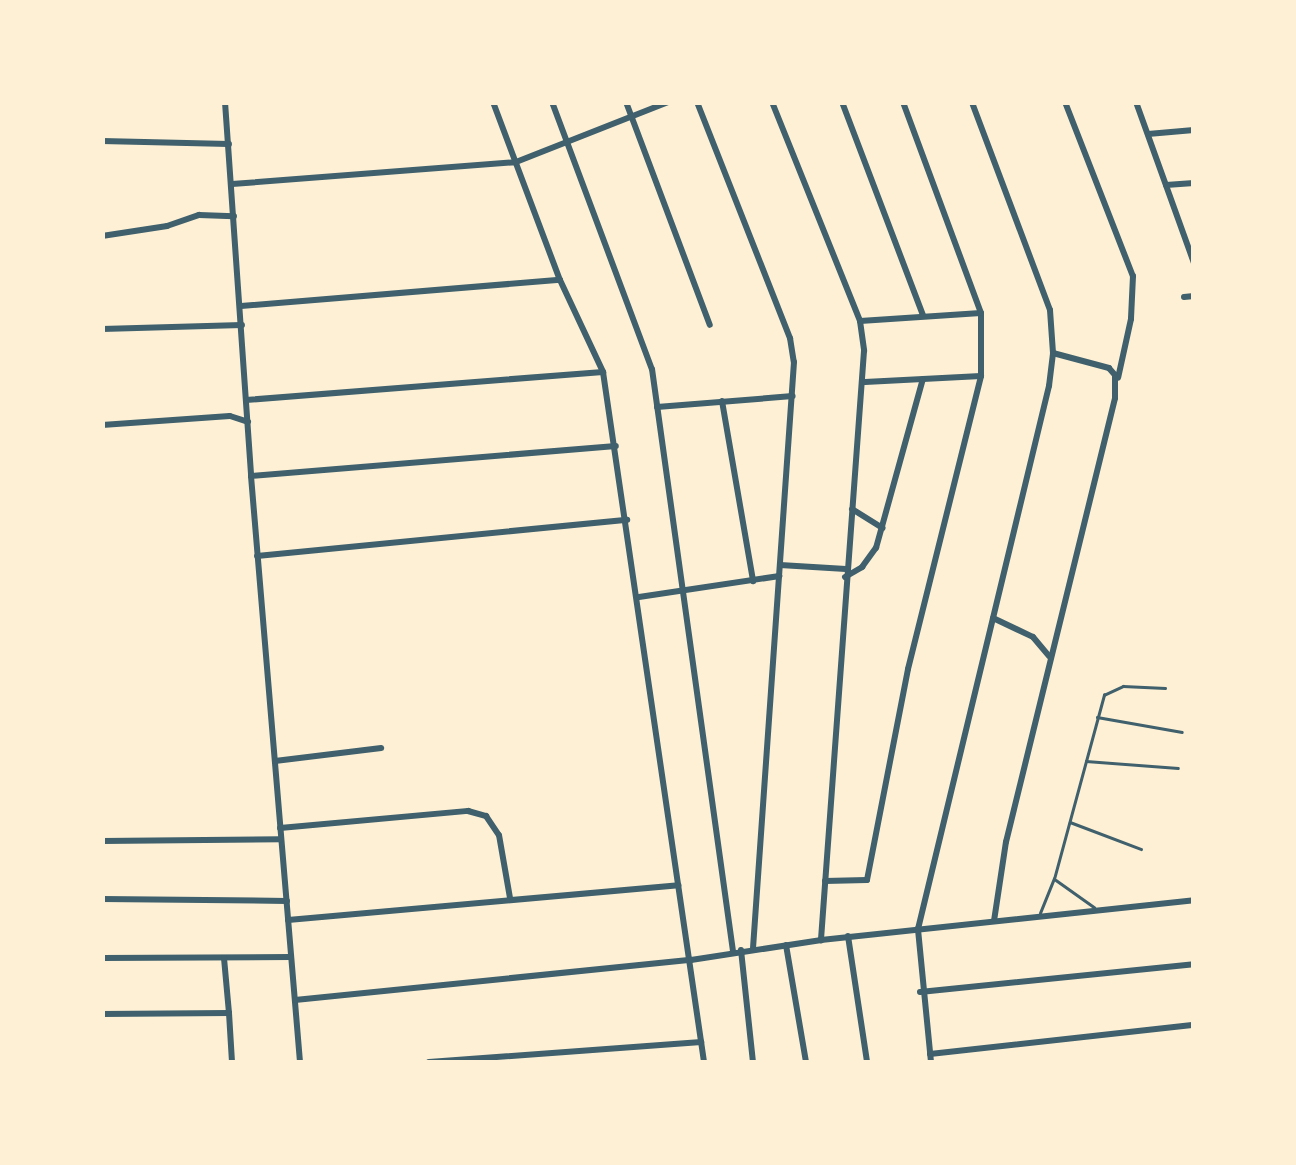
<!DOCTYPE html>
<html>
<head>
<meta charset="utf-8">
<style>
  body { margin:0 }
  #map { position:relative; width:1296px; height:1165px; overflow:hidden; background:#fdf0d5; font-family:Poppins,sans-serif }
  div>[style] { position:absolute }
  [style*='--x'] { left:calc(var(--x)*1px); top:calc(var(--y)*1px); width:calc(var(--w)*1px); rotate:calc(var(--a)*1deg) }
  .service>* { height:2.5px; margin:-1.25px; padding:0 1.25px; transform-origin:1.25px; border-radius:1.25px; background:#3f606c }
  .minor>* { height:6px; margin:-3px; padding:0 3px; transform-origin:3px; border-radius:3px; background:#3f606c }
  span { translate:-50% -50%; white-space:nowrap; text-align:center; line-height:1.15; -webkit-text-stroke:10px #fdf0d5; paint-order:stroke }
  .frame { position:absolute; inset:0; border:105px solid #fdf0d5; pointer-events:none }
</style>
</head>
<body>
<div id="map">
  <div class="service">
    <div style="--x:1097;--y:717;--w:86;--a:10"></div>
    <div style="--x:1086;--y:761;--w:92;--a:4.4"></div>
    <div style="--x:1070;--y:822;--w:76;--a:20.8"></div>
    <div style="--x:1056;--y:880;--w:47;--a:35.4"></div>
    <div style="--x:1040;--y:913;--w:37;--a:-68"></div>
    <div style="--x:1054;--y:879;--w:191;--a:-74.8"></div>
    <div style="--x:1104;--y:695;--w:21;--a:-25"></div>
    <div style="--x:1123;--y:686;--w:42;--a:2.7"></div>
  </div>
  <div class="minor">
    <div style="--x:225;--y:102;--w:375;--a:86"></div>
    <div style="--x:251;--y:476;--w:588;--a:85.22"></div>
    <div style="--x:493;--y:102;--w:190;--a:69.4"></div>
    <div style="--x:560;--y:280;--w:102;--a:64.9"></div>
    <div style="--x:603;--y:372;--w:697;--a:81.67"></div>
    <div style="--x:552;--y:102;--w:285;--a:69.5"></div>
    <div style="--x:652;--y:369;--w:588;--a:82.08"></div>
    <div style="--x:626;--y:102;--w:238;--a:69.4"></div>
    <div style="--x:697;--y:102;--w:254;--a:68.5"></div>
    <div style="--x:790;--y:338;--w:24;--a:81"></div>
    <div style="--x:794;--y:362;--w:587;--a:94"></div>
    <div style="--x:772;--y:102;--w:236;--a:68.1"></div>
    <div style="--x:860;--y:321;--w:30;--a:82"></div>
    <div style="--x:864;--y:351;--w:591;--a:94.18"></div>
    <div style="--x:842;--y:102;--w:228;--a:69.2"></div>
    <div style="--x:1065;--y:102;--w:187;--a:68.7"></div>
    <div style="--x:1133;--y:276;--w:43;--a:92.7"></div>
    <div style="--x:1131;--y:319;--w:60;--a:102.4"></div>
    <div style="--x:1136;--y:102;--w:171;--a:70.2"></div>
    <div style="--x:1148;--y:134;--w:46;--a:-5"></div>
    <div style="--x:102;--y:141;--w:127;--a:1.4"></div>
    <div style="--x:232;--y:184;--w:285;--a:-4.4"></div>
    <div style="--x:516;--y:162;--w:163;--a:-21.5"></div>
    <div style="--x:1166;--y:185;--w:28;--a:-4"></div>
    <div style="--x:102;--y:236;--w:66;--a:-8.7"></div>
    <div style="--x:167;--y:226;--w:34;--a:-19"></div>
    <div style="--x:199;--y:215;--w:35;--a:2"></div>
    <div style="--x:1184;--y:297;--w:10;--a:-6"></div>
    <div style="--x:241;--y:306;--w:320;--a:-4.7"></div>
    <div style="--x:860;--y:321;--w:121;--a:-3.8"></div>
    <div style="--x:102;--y:329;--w:140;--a:-1.6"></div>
    <div style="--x:865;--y:382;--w:116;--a:-3"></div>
    <div style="--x:246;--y:400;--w:358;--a:-4.5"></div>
    <div style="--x:722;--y:401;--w:183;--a:80.2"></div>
    <div style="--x:657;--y:407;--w:136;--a:-4.6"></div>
    <div style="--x:102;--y:425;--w:128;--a:-4"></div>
    <div style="--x:230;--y:416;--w:19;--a:18"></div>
    <div style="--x:251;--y:476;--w:366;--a:-4.7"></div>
    <div style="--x:852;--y:509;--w:36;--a:32"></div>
    <div style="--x:257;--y:556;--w:372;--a:-5.6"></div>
    <div style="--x:780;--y:565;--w:66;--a:3.5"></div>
    <div style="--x:845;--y:577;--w:20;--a:-30"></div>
    <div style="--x:862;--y:567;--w:24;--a:-54"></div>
    <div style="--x:876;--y:548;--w:175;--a:-74.5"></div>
    <div style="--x:639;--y:597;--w:142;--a:-8.5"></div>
    <div style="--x:993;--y:618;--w:44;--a:25.4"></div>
    <div style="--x:1033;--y:637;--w:25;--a:50"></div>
    <div style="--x:275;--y:761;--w:107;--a:-7"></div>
    <div style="--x:280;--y:828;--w:189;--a:-5.2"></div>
    <div style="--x:468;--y:811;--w:19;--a:16"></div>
    <div style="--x:486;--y:816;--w:23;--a:56"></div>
    <div style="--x:499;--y:835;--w:64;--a:80.1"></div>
    <div style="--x:102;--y:841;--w:179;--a:-0.6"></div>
    <div style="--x:825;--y:881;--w:42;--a:-1.4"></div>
    <div style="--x:867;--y:880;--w:215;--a:-79"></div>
    <div style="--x:908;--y:669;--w:302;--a:-76"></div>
    <div style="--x:981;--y:376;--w:63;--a:-90"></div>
    <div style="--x:981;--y:313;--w:225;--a:-110.3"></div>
    <div style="--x:102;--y:899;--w:185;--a:0.6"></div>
    <div style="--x:288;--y:920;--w:392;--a:-5.1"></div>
    <div style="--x:994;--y:921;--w:80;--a:-81.4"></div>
    <div style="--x:1006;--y:842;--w:457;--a:-76.2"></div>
    <div style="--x:1115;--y:398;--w:23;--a:-90"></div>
    <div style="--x:1115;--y:375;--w:9;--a:-131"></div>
    <div style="--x:1109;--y:368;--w:58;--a:-165"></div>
    <div style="--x:848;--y:936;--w:127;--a:81.4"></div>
    <div style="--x:786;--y:945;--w:119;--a:80.3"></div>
    <div style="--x:741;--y:950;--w:113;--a:83.9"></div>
    <div style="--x:102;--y:958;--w:189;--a:-0.3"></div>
    <div style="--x:920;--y:992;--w:275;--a:-5.8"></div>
    <div style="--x:295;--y:1000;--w:398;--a:-5.8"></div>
    <div style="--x:691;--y:960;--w:132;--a:-8.7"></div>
    <div style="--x:821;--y:940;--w:375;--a:-6.1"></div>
    <div style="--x:229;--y:1013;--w:49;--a:86.5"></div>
    <div style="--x:102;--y:1014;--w:127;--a:-0.5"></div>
    <div style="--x:229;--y:1013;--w:55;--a:-95.2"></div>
    <div style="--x:930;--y:1054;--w:266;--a:-6.3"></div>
    <div style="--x:429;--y:1062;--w:273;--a:-4.2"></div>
    <div style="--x:931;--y:1062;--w:134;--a:-95.6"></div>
    <div style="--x:918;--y:929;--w:559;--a:-76.44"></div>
    <div style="--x:1049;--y:386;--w:33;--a:-83"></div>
    <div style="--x:1053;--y:353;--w:43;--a:-94"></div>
    <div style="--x:1050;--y:310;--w:222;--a:-110.6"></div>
  </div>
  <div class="frame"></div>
</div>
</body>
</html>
